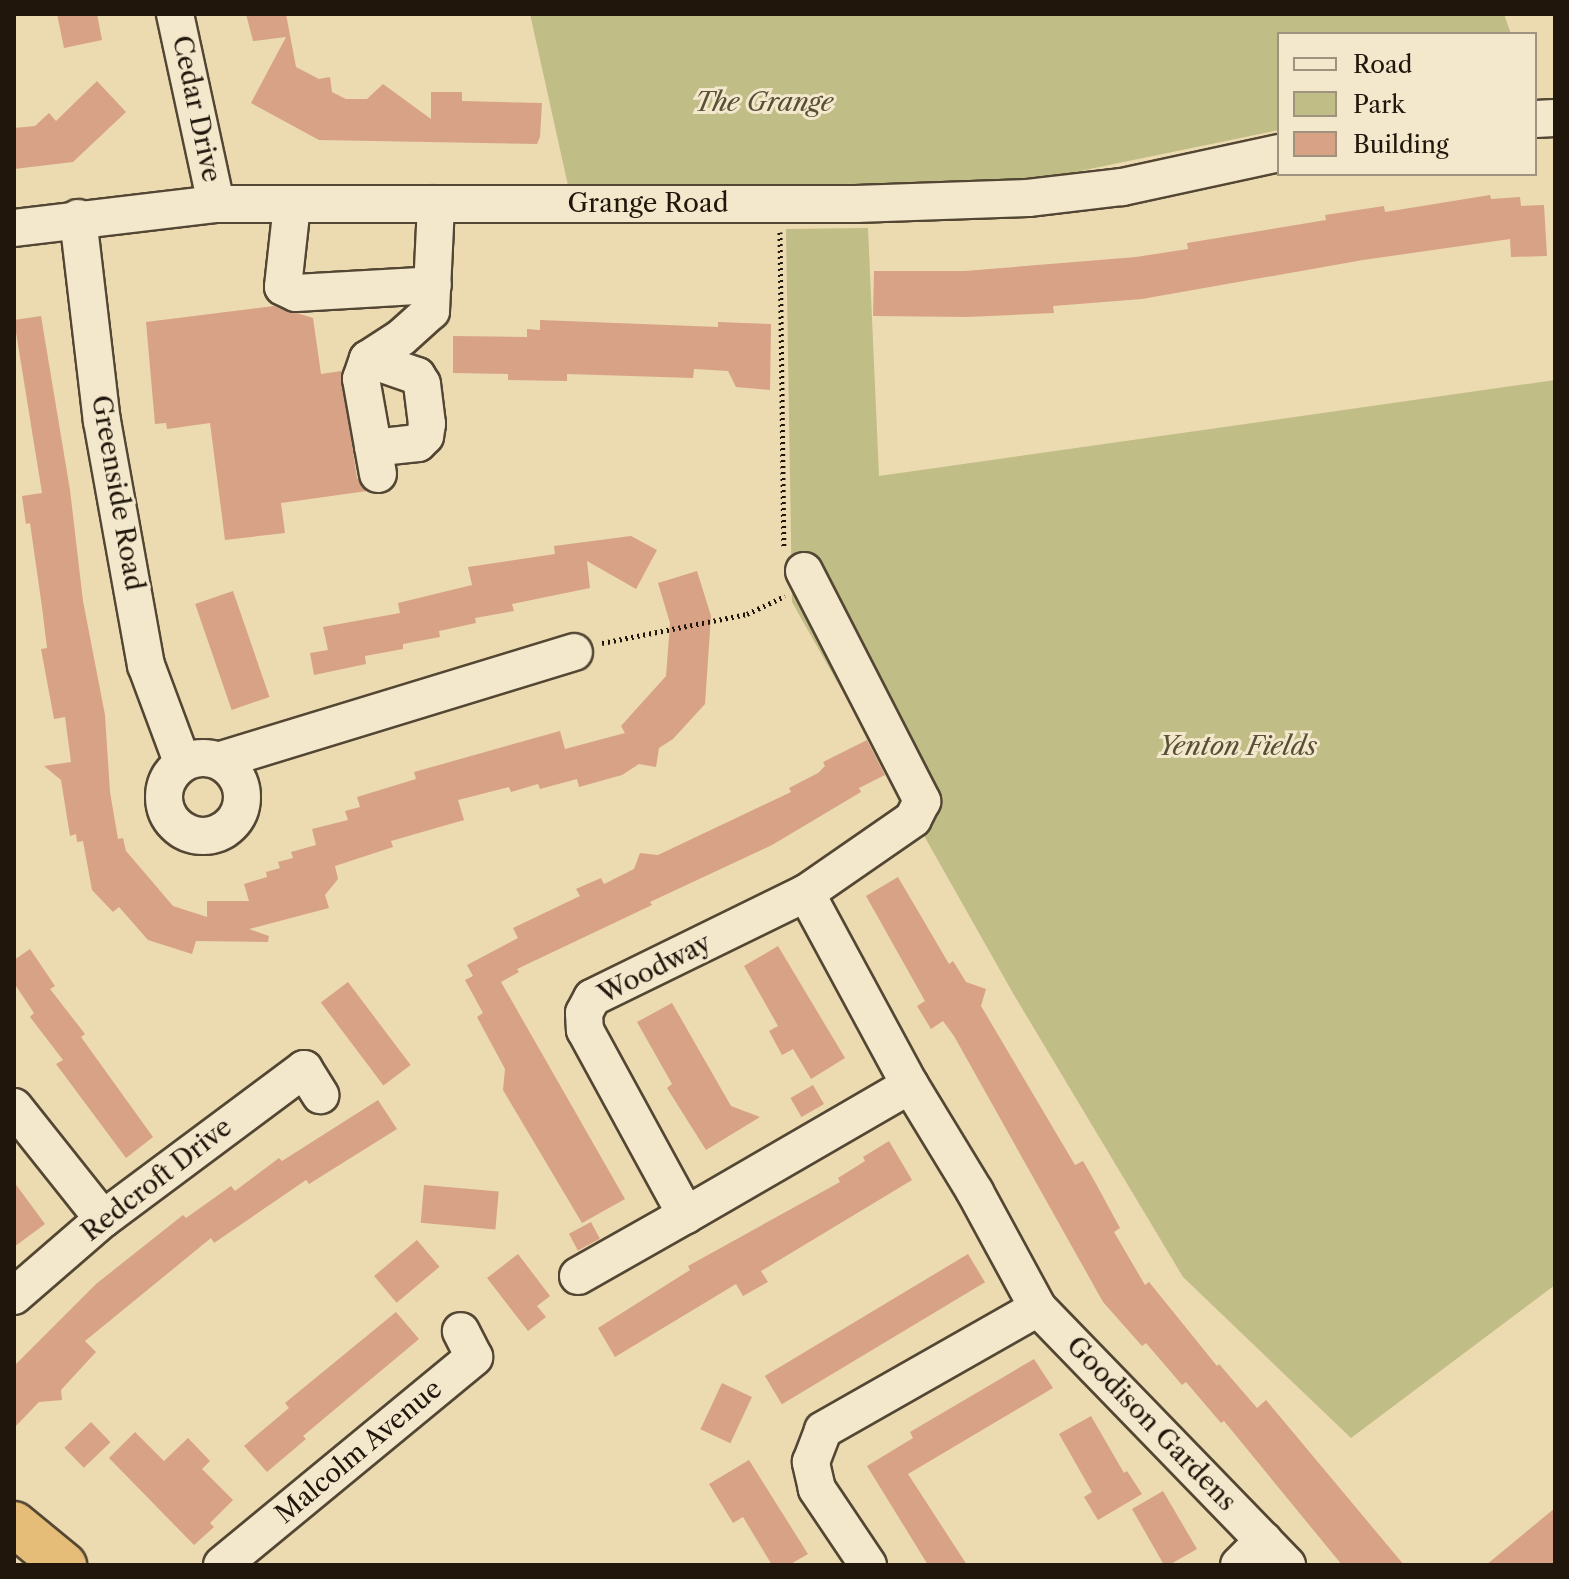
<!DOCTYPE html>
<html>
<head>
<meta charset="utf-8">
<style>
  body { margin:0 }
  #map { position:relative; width:1569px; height:1579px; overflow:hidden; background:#ecdab1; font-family:"Libre Caslon Text",serif }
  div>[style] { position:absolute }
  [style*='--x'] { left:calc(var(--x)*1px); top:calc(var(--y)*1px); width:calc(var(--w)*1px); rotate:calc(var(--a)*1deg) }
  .green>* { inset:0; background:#c0bd86 }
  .building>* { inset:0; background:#d8a287; transform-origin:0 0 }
  .path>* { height:5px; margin-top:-2.5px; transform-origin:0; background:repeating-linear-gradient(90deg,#20160b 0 2px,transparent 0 6px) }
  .roads { filter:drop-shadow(2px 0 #534734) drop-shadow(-2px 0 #534734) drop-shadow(0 2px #534734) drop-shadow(0 -2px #534734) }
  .minor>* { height:36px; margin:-18px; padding:0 18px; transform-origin:18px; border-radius:18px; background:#f3e7cc }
  .minor>.ring { margin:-18px; padding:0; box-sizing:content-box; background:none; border:36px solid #f3e7cc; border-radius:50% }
  .highway>* { height:44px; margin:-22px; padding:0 22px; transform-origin:22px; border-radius:22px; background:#e6bd78 }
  span { translate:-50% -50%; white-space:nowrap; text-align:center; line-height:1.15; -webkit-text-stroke:6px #f3e7cc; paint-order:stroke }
  .park-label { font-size:26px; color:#585036; font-style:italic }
  .street-label { font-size:26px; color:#20160b }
  .frame { position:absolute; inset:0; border:16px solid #20160b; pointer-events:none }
  .legend { position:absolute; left:1277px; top:32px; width:260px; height:144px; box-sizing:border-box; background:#f3e7cc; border:2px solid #9f937f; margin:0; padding:10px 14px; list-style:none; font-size:24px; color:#20160b }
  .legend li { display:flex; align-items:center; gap:16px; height:40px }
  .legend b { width:40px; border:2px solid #9f937f }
</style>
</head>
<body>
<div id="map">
  <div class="green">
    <div style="clip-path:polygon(530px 14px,1504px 14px,1511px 34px,1279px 34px,1279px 130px,1036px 180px,753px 194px,569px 190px)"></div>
    <div style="clip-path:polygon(868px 228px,879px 476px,1555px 380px,1555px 1285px,1351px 1438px,1183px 1277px,1014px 995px,792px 602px,786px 229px)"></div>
  </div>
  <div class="building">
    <div style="clip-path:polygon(57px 14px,97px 14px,102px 40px,64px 48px)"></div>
    <div style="clip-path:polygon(246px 14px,286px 14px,296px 67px,319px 79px,330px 77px,332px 92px,346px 99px,367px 99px,383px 84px,431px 119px,431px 92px,462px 92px,462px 101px,542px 103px,540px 137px,537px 144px,319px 140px,251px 103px,286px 37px,253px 41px)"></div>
    <div style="clip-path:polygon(97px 81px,126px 112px,73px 162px,14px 169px,14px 128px,35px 126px,49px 113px,56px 121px)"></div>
    <div style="clip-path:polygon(1490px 195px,1491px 199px,1520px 197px,1521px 206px,1544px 205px,1547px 256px,1511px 257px,1510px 239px,1363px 260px,1142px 299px,1053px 306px,1054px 313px,967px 317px,873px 316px,874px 271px,965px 271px,1136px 257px,1188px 249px,1187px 243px,1326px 220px,1325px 215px,1384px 206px,1385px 212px)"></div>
    <div style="clip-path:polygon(274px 306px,313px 318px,321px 374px,341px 371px,357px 478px,367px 491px,281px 503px,285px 533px,225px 540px,210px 423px,167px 429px,166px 423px,155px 424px,146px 322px)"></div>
    <div style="clip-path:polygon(41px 316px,70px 490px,83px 601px,105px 715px,110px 792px,118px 839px,123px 838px,126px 851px,173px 906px,207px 917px,207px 901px,249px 901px,244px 884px,267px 877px,266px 872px,280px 868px,278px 862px,293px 858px,291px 852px,316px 845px,312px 829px,348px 820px,345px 811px,360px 807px,357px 797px,416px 779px,414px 772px,560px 731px,565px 749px,625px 733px,621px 726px,666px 676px,670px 623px,658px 583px,697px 571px,711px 616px,705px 704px,673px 739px,659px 748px,656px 767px,639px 764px,622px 775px,579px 787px,577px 779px,540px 789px,538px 784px,511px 792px,509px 787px,458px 800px,464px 820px,391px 841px,393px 847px,335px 866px,338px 879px,325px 895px,329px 908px,249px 929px,269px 936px,268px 942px,196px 941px,192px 954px,148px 940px,119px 907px,113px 912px,92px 890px,83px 841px,77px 842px,76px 834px,70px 836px,61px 780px,44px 766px,71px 762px,65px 717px,54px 719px,41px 649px,47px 648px,42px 607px,30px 523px,26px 524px,22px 496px,42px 493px,14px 320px)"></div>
    <div style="clip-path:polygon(540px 320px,718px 327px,718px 322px,771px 324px,770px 390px,736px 387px,728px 371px,694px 369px,693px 378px,567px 374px,567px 381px,508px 380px,508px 374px,453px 373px,453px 336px,527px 337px,527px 329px,540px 330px)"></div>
    <div style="clip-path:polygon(631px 536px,657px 550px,636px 589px,587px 561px,590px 588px,512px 604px,514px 611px,475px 618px,476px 623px,439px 631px,440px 637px,403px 644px,403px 649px,365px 656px,366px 664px,314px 675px,310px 653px,328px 650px,323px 627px,400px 613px,398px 603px,472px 585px,468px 567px,555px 554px,554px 546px)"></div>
    <div style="left:233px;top:591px;width:112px;height:40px;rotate:71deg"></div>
    <div style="clip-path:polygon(867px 740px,885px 775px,859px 788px,861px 792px,772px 845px,650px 902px,652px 905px,517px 969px,519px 972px,501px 982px,625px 1199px,582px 1223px,503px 1090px,505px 1069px,477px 1017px,483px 1013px,465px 980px,473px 976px,467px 965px,518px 938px,513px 928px,580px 896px,576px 889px,601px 878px,604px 884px,634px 869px,640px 853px,658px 855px,791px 792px,789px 788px,818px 773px,825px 766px,823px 762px)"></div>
    <div style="clip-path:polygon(898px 877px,949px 964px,953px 961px,966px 982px,986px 989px,981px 1006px,1075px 1165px,1083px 1161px,1095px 1182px,1120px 1228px,1114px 1232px,1145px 1285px,1149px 1282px,1217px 1366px,1219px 1364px,1257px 1408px,1266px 1400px,1404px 1565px,1342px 1565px,1224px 1421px,1221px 1423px,1186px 1382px,1182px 1385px,1146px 1343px,1142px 1346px,1103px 1302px,954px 1036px,943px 1021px,931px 1029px,917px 1006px,925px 1001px,866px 896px)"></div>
    <div style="clip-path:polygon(778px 946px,845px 1058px,811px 1079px,793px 1049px,782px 1055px,769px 1031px,778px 1026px,744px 966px)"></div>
    <div style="clip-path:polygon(30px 949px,55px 986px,50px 989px,85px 1034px,81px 1037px,153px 1137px,126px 1158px,56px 1064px,63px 1060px,30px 1017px,34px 1013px,14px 983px,14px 960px)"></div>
    <div style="left:348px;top:982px;width:104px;height:34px;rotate:53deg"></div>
    <div style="clip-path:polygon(672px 1003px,731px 1106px,760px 1117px,706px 1150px,667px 1088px,672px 1084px,637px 1022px)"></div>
    <div style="left:813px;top:1085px;width:22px;height:26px;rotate:60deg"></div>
    <div style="clip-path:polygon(378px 1100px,397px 1129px,309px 1184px,306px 1180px,214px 1243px,211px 1238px,85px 1341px,96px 1352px,61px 1390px,62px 1400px,39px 1402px,14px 1428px,14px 1366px,96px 1284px,183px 1215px,186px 1218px,231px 1186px,235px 1191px,279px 1158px,282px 1161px)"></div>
    <div style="clip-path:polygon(889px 1141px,912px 1180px,761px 1271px,768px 1282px,743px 1296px,736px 1284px,615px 1357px,598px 1328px,690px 1270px,688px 1266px,840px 1182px,838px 1178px,865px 1161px,863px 1157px)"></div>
    <div style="clip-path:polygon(14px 1182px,45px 1224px,14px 1247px)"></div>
    <div style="left:424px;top:1185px;width:75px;height:38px;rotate:5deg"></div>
    <div style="left:591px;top:1222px;width:19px;height:25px;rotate:62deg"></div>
    <div style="left:417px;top:1240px;width:35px;height:56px;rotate:50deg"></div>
    <div style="clip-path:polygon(518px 1254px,550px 1296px,537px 1306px,546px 1317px,528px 1331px,487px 1278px)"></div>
    <div style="left:968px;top:1254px;width:33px;height:237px;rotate:59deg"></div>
    <div style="clip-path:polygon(396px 1312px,419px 1339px,303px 1436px,306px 1439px,267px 1472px,244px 1446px,289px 1408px,285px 1403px)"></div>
    <div style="clip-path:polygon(1034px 1359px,1053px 1388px,908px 1474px,967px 1565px,928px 1565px,867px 1466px,913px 1438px,910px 1432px)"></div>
    <div style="left:722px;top:1383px;width:33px;height:51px;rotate:25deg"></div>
    <div style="clip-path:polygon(1091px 1416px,1124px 1473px,1127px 1471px,1142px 1494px,1098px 1520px,1084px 1497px,1092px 1492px,1059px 1434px)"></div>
    <div style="left:91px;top:1422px;width:28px;height:37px;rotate:46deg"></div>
    <div style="clip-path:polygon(135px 1432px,164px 1461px,188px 1438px,210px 1461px,202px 1469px,233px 1500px,210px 1523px,214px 1527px,194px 1545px,109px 1458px)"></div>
    <div style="clip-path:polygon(749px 1460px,808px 1554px,789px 1565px,772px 1565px,743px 1517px,733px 1523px,709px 1484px)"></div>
    <div style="clip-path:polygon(1163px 1491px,1197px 1549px,1169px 1565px,1164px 1565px,1132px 1509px)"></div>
    <div style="clip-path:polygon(1555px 1508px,1555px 1565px,1486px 1565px)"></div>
  </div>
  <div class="path">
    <div style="--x:780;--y:232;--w:314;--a:89.3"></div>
    <div style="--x:602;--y:643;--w:148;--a:-11.3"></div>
    <div style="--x:747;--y:614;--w:42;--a:-25.3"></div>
  </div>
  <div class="roads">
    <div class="minor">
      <div style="--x:175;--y:14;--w:194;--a:77.8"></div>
      <div style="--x:1535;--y:119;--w:20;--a:-3"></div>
      <div style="--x:292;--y:205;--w:82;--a:96.3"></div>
      <div style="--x:283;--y:287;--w:14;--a:25"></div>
      <div style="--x:296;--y:293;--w:137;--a:-3.3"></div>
      <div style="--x:78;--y:218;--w:204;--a:83.3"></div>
      <div style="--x:102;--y:421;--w:248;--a:79.8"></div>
      <div style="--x:146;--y:665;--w:103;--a:69.6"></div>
      <div style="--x:14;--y:228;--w:203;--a:-6.8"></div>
      <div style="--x:216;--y:204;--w:640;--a:0"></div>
      <div style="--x:856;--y:204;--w:172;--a:-2"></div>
      <div style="--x:1028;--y:198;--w:95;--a:-6.7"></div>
      <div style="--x:1122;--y:187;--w:161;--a:-12.2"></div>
      <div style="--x:368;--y:359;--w:52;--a:19.1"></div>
      <div style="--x:417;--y:376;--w:9;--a:58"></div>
      <div style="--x:422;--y:384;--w:40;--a:82.9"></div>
      <div style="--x:427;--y:424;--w:12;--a:99"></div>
      <div style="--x:425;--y:436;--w:10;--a:135"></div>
      <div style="--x:418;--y:443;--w:45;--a:173.7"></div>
      <div style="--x:378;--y:474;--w:97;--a:-100.1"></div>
      <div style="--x:361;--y:379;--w:21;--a:-71"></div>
      <div style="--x:368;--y:359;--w:40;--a:-32.9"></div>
      <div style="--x:402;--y:337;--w:39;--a:-42"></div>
      <div style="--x:431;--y:311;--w:107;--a:-87.3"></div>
      <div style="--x:804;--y:571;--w:259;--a:62.8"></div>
      <div style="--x:922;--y:801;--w:20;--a:117"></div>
      <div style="--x:913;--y:819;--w:130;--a:145.3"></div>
      <div style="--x:806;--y:893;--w:238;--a:153.9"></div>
      <div style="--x:592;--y:998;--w:17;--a:118"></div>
      <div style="--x:584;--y:1013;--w:17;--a:87"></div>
      <div style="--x:585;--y:1030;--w:211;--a:61.4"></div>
      <div style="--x:686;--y:1215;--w:259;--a:-30.1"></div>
      <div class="ring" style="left:164px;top:758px;width:42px;height:42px"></div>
      <div style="--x:221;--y:760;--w:369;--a:-17"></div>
      <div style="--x:806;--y:893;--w:218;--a:61.6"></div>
      <div style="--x:910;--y:1085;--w:125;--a:58.7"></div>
      <div style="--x:975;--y:1192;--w:132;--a:61.5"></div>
      <div style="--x:1038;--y:1308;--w:358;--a:45.9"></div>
      <div style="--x:14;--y:1107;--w:143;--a:51.5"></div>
      <div style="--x:578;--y:1276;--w:124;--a:-29.5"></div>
      <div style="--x:14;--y:1296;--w:118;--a:-40.9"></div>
      <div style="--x:103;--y:1219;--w:251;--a:-36.7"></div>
      <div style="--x:304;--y:1069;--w:31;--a:58"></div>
      <div style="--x:222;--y:1565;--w:327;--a:-39.5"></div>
      <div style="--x:474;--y:1357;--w:29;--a:-117"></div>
      <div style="--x:868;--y:1565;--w:92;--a:-123.9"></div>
      <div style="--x:817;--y:1489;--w:28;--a:-103"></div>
      <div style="--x:811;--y:1462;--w:34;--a:-69"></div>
      <div style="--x:823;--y:1430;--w:247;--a:-29.6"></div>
      <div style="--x:1239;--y:1565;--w:35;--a:-45"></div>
    </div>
    <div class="highway">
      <div style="--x:14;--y:1524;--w:65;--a:39.4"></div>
    </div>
  </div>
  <div class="park-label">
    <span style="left:764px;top:103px">The Grange</span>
    <span style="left:1238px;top:747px">Yenton Fields</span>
  </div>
  <div class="street-label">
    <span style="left:196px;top:109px;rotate:78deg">Cedar Drive</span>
    <span style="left:648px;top:204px">Grange Road</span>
    <span style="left:117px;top:493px;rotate:80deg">Greenside Road</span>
    <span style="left:655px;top:969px;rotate:-27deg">Woodway</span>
    <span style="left:157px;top:1180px;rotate:-38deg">Redcroft Drive</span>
    <span style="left:1151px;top:1424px;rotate:46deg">Goodison Gardens</span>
    <span style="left:359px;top:1452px;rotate:-40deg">Malcolm Avenue</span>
  </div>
  <div class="frame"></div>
  <ul class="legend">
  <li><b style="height:10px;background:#f3e7cc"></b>Road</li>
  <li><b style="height:22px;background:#c0bd86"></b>Park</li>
  <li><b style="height:22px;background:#d8a287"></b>Building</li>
  </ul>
</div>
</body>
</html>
